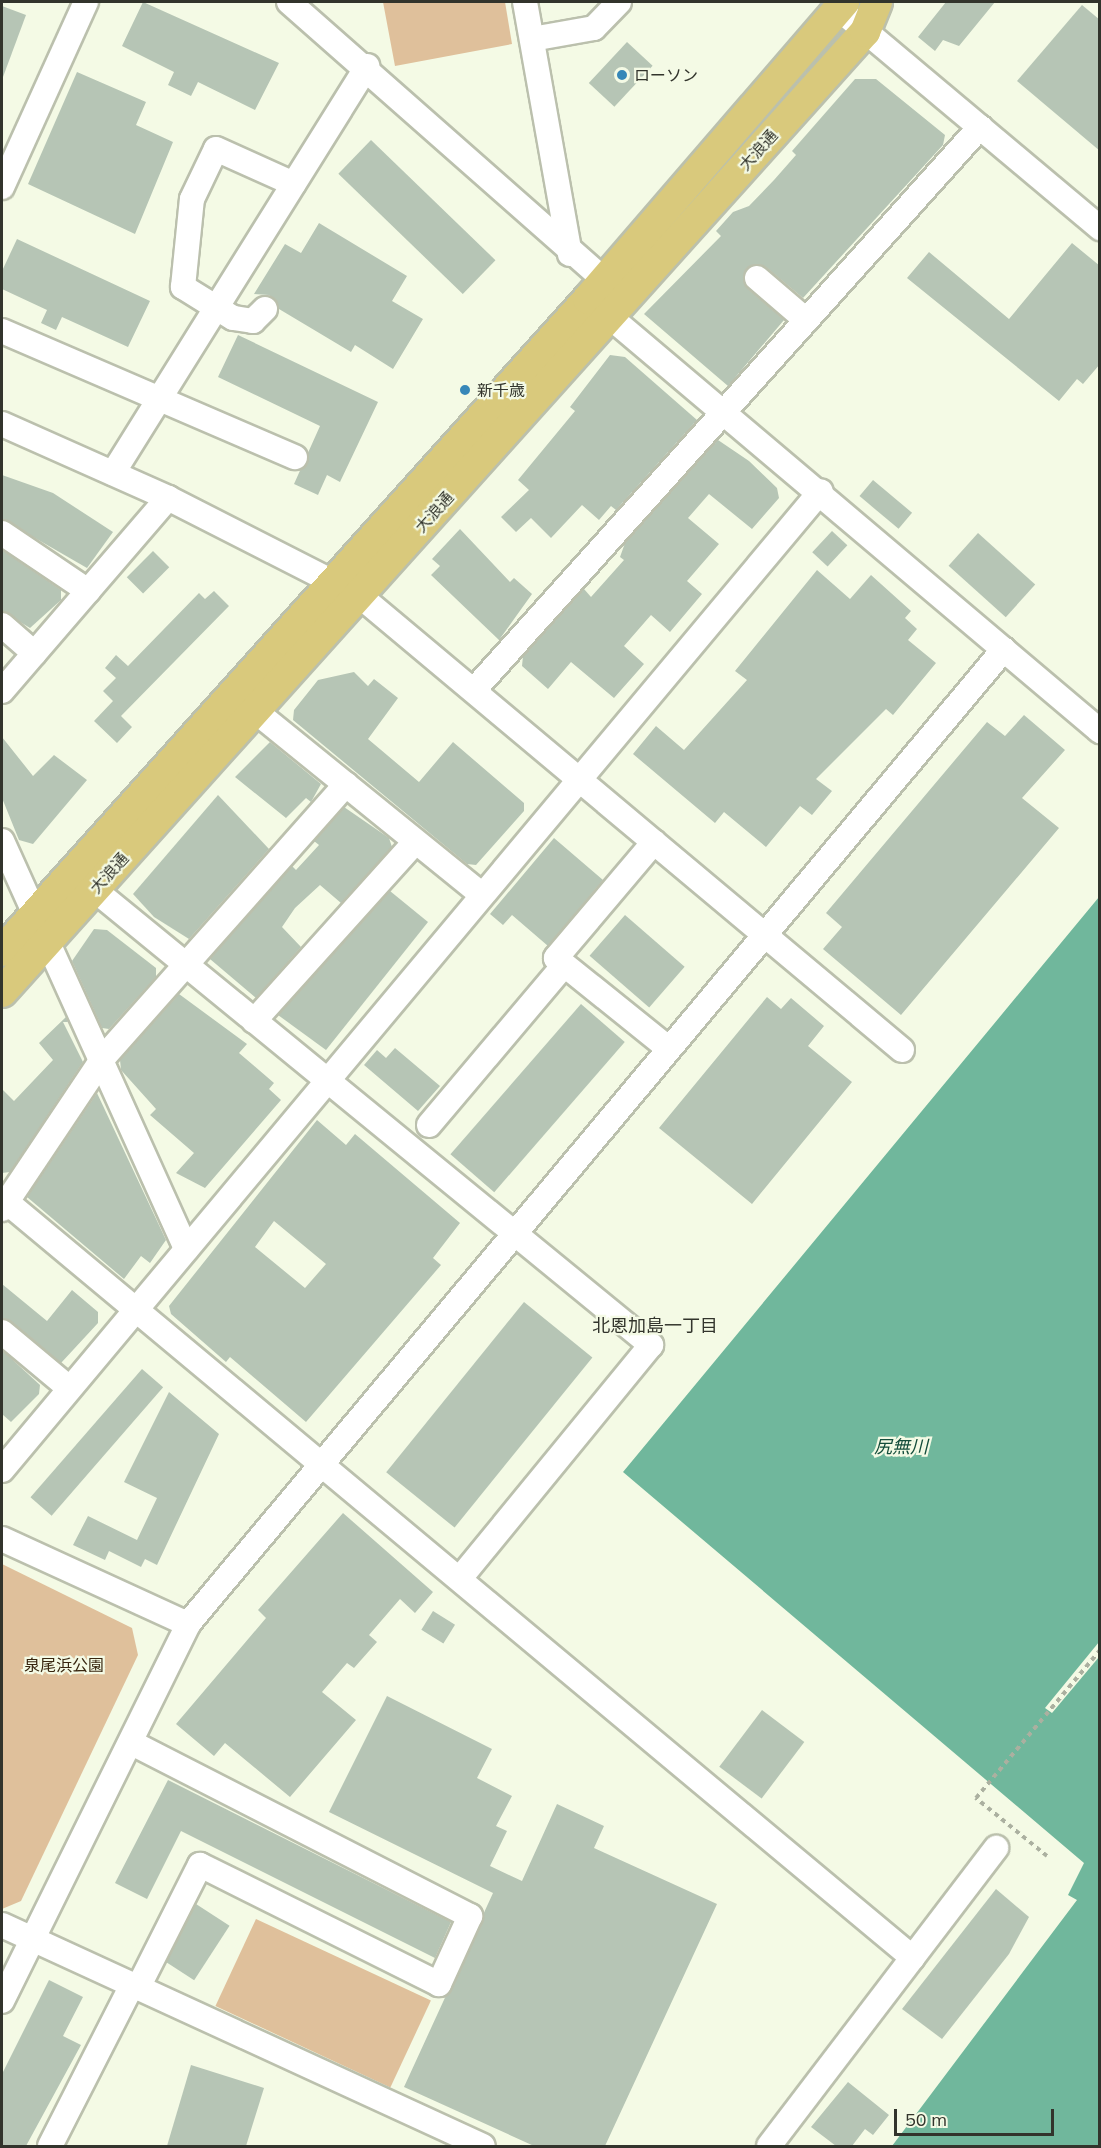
<!DOCTYPE html>
<html>
<head>
<meta charset="utf-8">
<style>
  body { margin:0 }
  #map { position:relative; width:1101px; height:2148px; overflow:hidden; background:#f4fae5; font-family:Mulish,"Noto Sans JP",sans-serif }
  div>[style] { position:absolute }
  [style*='--x'] { left:calc(var(--x)*1px); top:calc(var(--y)*1px); width:calc(var(--w)*1px); rotate:calc(var(--a)*1deg) }
  .green>* { inset:0; background:#dfc09b; transform-origin:0 0 }
  .water>* { inset:0; background:#70b79c }
  .pier>* { inset:0; background:#f4fae5 }
  .building>* { inset:0; background:#b6c5b5; transform-origin:0 0 }
  .path>* { height:4px; margin-top:-2px; transform-origin:0; background:repeating-linear-gradient(90deg,#abb0a0 0 4.5px,transparent 0 9px) }
  .roads { filter:drop-shadow(2px 0 #bbc0ad) drop-shadow(-2px 0 #bbc0ad) drop-shadow(0 2px #bbc0ad) drop-shadow(0 -2px #bbc0ad) }
  .minor>* { height:24px; margin:-12px; padding:0 12px; transform-origin:12px; border-radius:12px; background:#fff }
  .major>* { height:30px; margin:-15px; padding:0 15px; transform-origin:15px; border-radius:15px; background:#d9c97c }
  .dots>* { width:16px; height:16px; translate:-50% -50%; box-sizing:border-box; border:3px solid #f4fae5; border-radius:50% }
  span { translate:-50% -50%; white-space:nowrap; text-align:center; line-height:1.15; -webkit-text-stroke:4.5px #f4fae5; paint-order:stroke }
  .poi-label { font-size:16px; color:#32342c }
  .left { translate:0 -50%; text-align:left }
  .street-label { font-size:16px; color:#32342c }
  .park-label { font-size:16px; color:#38260f }
  .neighbourhood-label { font-size:18px; color:#32342c }
  .water-label { font-size:18px; color:#134d3b; font-style:italic }
  .frame { position:absolute; inset:0; border:3px solid #32342c; pointer-events:none }
  .scale { position:absolute; left:894px; top:2109px; width:160px; height:27px; box-sizing:border-box; border:3px solid #32342c; border-top:0; padding-left:8px; font-size:18px; line-height:21px; white-space:nowrap; color:#32342c; -webkit-text-stroke:4px #f4fae5; paint-order:stroke }
</style>
</head>
<body>
<div id="map">
  <div class="green">
    <div style="clip-path:polygon(383px 2px,505px 2px,512px 44px,395px 66px)"></div>
    <div style="clip-path:polygon(2px 1564px,132px 1628px,138px 1655px,21px 1901px,2px 1909px)"></div>
    <div style="left:256px;top:1919px;width:193px;height:96px;rotate:25deg"></div>
  </div>
  <div class="water">
    <div style="clip-path:polygon(1099px 897px,1099px 2146px,892px 2146px,1077px 1900px,1068px 1895px,1084px 1863px,623px 1472px)"></div>
  </div>
  <div class="pier">
    <div style="clip-path:polygon(1099px 1642px,1099px 1657px,1052px 1713px,1045px 1708px)"></div>
  </div>
  <div class="building">
    <div style="clip-path:polygon(143px 2px,279px 63px,255px 110px,198px 82px,191px 96px,168px 85px,174px 72px,122px 46px)"></div>
    <div style="clip-path:polygon(946px 2px,995px 2px,959px 46px,943px 40px,935px 51px,918px 37px)"></div>
    <div style="clip-path:polygon(1082px 5px,1100px 20px,1100px 151px,1017px 81px)"></div>
    <div style="clip-path:polygon(2px 6px,26px 15px,3px 77px,2px 76px)"></div>
    <div style="left:627px;top:42px;width:35px;height:56px;rotate:43deg"></div>
    <div style="clip-path:polygon(77px 72px,146px 102px,136px 125px,173px 142px,135px 234px,28px 184px)"></div>
    <div style="clip-path:polygon(855px 79px,876px 79px,945px 135px,943px 145px,803px 298px,766px 267px,747px 268px,747px 288px,784px 320px,728px 386px,644px 314px,721px 236px,716px 231px,733px 212px,749px 206px,774px 180px,796px 155px,792px 151px)"></div>
    <div style="left:371px;top:140px;width:173px;height:47px;rotate:44deg"></div>
    <div style="clip-path:polygon(319px 223px,407px 276px,392px 301px,423px 319px,393px 369px,355px 345px,351px 352px,279px 309px,269px 295px,254px 294px,285px 244px,301px 253px)"></div>
    <div style="clip-path:polygon(17px 239px,150px 301px,128px 347px,62px 317px,56px 330px,41px 323px,47px 310px,2px 289px,2px 271px)"></div>
    <div style="clip-path:polygon(1072px 243px,1100px 266px,1100px 364px,1083px 384px,1077px 379px,1059px 401px,907px 278px,929px 252px,1009px 319px)"></div>
    <div style="clip-path:polygon(238px 335px,378px 402px,340px 482px,327px 475px,318px 495px,294px 484px,320px 426px,218px 377px)"></div>
    <div style="clip-path:polygon(610px 355px,625px 357px,697px 420px,616px 510px,611px 506px,599px 520px,582px 505px,551px 538px,531px 518px,516px 532px,501px 517px,529px 490px,518px 480px,575px 411px,570px 407px)"></div>
    <div style="clip-path:polygon(718px 440px,749px 461px,777px 488px,779px 498px,752px 529px,709px 494px,688px 518px,719px 544px,687px 581px,702px 594px,670px 632px,651px 615px,624px 646px,644px 664px,614px 698px,571px 662px,548px 689px,522px 666px,523px 656px,584px 589px,591px 597px,624px 560px,620px 557px,625px 543px)"></div>
    <div style="clip-path:polygon(2px 475px,53px 493px,113px 532px,87px 568px,2px 519px)"></div>
    <div style="left:873px;top:480px;width:51px;height:21px;rotate:40deg"></div>
    <div style="clip-path:polygon(460px 529px,510px 582px,514px 578px,532px 594px,499px 640px,431px 575px,440px 566px,432px 559px)"></div>
    <div style="left:832px;top:531px;width:21px;height:29px;rotate:43deg"></div>
    <div style="left:978px;top:533px;width:77px;height:44px;rotate:42deg"></div>
    <div style="clip-path:polygon(2px 550px,61px 590px,61px 600px,30px 628px,2px 611px)"></div>
    <div style="left:153px;top:551px;width:23px;height:37px;rotate:45deg"></div>
    <div style="clip-path:polygon(817px 570px,850px 599px,871px 575px,911px 611px,905px 618px,917px 629px,908px 640px,936px 663px,893px 715px,886px 709px,816px 779px,832px 791px,812px 815px,800px 806px,766px 847px,724px 812px,715px 823px,633px 754px,656px 726px,684px 750px,747px 680px,735px 671px)"></div>
    <div style="clip-path:polygon(214px 591px,229px 606px,121px 716px,132px 727px,117px 743px,94px 721px,113px 701px,103px 691px,116px 678px,105px 668px,116px 655px,128px 666px,199px 593px,205px 599px)"></div>
    <div style="clip-path:polygon(354px 672px,368px 686px,374px 679px,398px 698px,368px 739px,419px 782px,453px 742px,524px 803px,524px 811px,476px 865px,467px 864px,293px 720px,294px 710px,318px 680px)"></div>
    <div style="clip-path:polygon(1024px 715px,1065px 750px,1022px 798px,1059px 828px,901px 1015px,823px 949px,842px 927px,826px 913px,987px 722px,1005px 736px)"></div>
    <div style="clip-path:polygon(2px 737px,33px 776px,54px 755px,87px 780px,33px 844px,19px 840px,2px 798px)"></div>
    <div style="clip-path:polygon(270px 742px,321px 784px,311px 802px,306px 798px,286px 818px,235px 777px)"></div>
    <div style="clip-path:polygon(218px 795px,269px 849px,189px 939px,154px 917px,133px 894px)"></div>
    <div style="clip-path:polygon(344px 807px,389px 838px,392px 847px,341px 903px,320px 885px,295px 908px,282px 927px,301px 947px,256px 998px,210px 959px,292px 866px,296px 870px,319px 845px,314px 841px)"></div>
    <div style="clip-path:polygon(554px 838px,603px 880px,548px 946px,512px 915px,503px 925px,490px 914px)"></div>
    <div style="clip-path:polygon(390px 891px,428px 922px,326px 1050px,278px 1015px)"></div>
    <div style="left:625px;top:915px;width:79px;height:54px;rotate:41deg"></div>
    <div style="clip-path:polygon(94px 929px,107px 930px,156px 968px,156px 977px,109px 1029px,102px 1028px,72px 961px)"></div>
    <div style="clip-path:polygon(179px 994px,247px 1044px,239px 1053px,274px 1083px,269px 1089px,281px 1100px,205px 1188px,176px 1173px,194px 1153px,150px 1115px,156px 1109px,121px 1070px,120px 1060px)"></div>
    <div style="clip-path:polygon(767px 997px,781px 1009px,791px 998px,824px 1026px,808px 1046px,852px 1082px,752px 1204px,659px 1128px)"></div>
    <div style="left:581px;top:1004px;width:58px;height:199px;rotate:41deg"></div>
    <div style="clip-path:polygon(66px 1017px,68px 1022px,63px 1022px,83px 1062px,10px 1172px,2px 1173px,2px 1089px,14px 1101px,53px 1060px,39px 1043px)"></div>
    <div style="clip-path:polygon(395px 1048px,440px 1086px,418px 1111px,364px 1065px,377px 1050px,386px 1058px)"></div>
    <div style="clip-path:polygon(97px 1093px,166px 1240px,150px 1263px,141px 1256px,124px 1279px,27px 1197px)"></div>
    <div style="clip-path:polygon(evenodd,317px 1120px,346px 1145px,355px 1134px,460px 1223px,433px 1258px,441px 1265px,306px 1422px,230px 1357px,226px 1362px,171px 1314px,169px 1306px,317px 1120px,274px 1221px,326px 1264px,305px 1288px,255px 1247px,274px 1221px)"></div>
    <div style="clip-path:polygon(2px 1284px,47px 1321px,72px 1290px,98px 1312px,98px 1323px,61px 1363px,2px 1318px)"></div>
    <div style="left:524px;top:1302px;width:88px;height:219px;rotate:39deg"></div>
    <div style="clip-path:polygon(2px 1350px,40px 1385px,39px 1394px,11px 1422px,2px 1414px)"></div>
    <div style="left:142px;top:1369px;width:28px;height:170px;rotate:41deg"></div>
    <div style="clip-path:polygon(169px 1392px,219px 1434px,157px 1565px,145px 1559px,141px 1567px,109px 1551px,105px 1560px,73px 1545px,88px 1516px,137px 1540px,157px 1498px,124px 1482px)"></div>
    <div style="clip-path:polygon(343px 1513px,433px 1592px,415px 1613px,400px 1599px,369px 1635px,377px 1642px,354px 1668px,347px 1663px,322px 1692px,356px 1720px,290px 1797px,225px 1743px,214px 1756px,176px 1724px,266px 1618px,258px 1610px)"></div>
    <div style="left:433px;top:1611px;width:26px;height:22px;rotate:32deg"></div>
    <div style="clip-path:polygon(387px 1696px,492px 1749px,477px 1778px,512px 1796px,496px 1826px,507px 1831px,490px 1866px,522px 1881px,557px 1804px,604px 1826px,594px 1848px,717px 1904px,605px 2146px,534px 2146px,404px 2087px,493px 1893px,329px 1812px)"></div>
    <div style="left:762px;top:1710px;width:53px;height:71px;rotate:37deg"></div>
    <div style="clip-path:polygon(168px 1780px,451px 1922px,435px 1958px,181px 1831px,147px 1899px,115px 1883px)"></div>
    <div style="clip-path:polygon(996px 1889px,1029px 1917px,1009px 1954px,942px 2039px,902px 2009px)"></div>
    <div style="left:196px;top:1904px;width:40px;height:65px;rotate:33deg"></div>
    <div style="clip-path:polygon(49px 1980px,83px 1997px,63px 2036px,81px 2045px,26px 2146px,2px 2146px,2px 2074px)"></div>
    <div style="clip-path:polygon(191px 2065px,264px 2088px,246px 2146px,167px 2146px)"></div>
    <div style="clip-path:polygon(848px 2082px,889px 2115px,873px 2135px,865px 2129px,852px 2146px,836px 2146px,811px 2127px)"></div>
  </div>
  <div class="path">
    <div style="--x:1047;--y:1856;--w:92;--a:-140.8"></div>
    <div style="--x:976;--y:1798;--w:193;--a:-50"></div>
  </div>
  <div class="roads">
    <div class="minor">
      <div style="--x:289;--y:2;--w:439;--a:41.4"></div>
      <div style="--x:525;--y:2;--w:256;--a:79.9"></div>
      <div style="--x:839;--y:9;--w:341;--a:40"></div>
      <div style="--x:532;--y:39;--w:63;--a:-10.1"></div>
      <div style="--x:594;--y:28;--w:36;--a:-46"></div>
      <div style="--x:2;--y:187;--w:203;--a:-65.6"></div>
      <div style="--x:757;--y:278;--w:65;--a:40.6"></div>
      <div style="--x:597;--y:306;--w:659;--a:40.2"></div>
      <div style="--x:265;--y:309;--w:17;--a:135"></div>
      <div style="--x:253;--y:321;--w:20;--a:-171"></div>
      <div style="--x:233;--y:318;--w:59;--a:-148.2"></div>
      <div style="--x:183;--y:287;--w:88;--a:-84.2"></div>
      <div style="--x:192;--y:199;--w:55;--a:-64.4"></div>
      <div style="--x:216;--y:149;--w:85;--a:24.2"></div>
      <div style="--x:2;--y:331;--w:319;--a:23.3"></div>
      <div style="--x:2;--y:424;--w:182;--a:24"></div>
      <div style="--x:168;--y:498;--w:216;--a:27"></div>
      <div style="--x:360;--y:596;--w:707;--a:39.95"></div>
      <div style="--x:113;--y:473;--w:480;--a:-58"></div>
      <div style="--x:2;--y:533;--w:104;--a:34"></div>
      <div style="--x:2;--y:625;--w:43;--a:41.2"></div>
      <div style="--x:474;--y:690;--w:757;--a:-48.05"></div>
      <div style="--x:2;--y:691;--w:255;--a:-49.3"></div>
      <div style="--x:255;--y:711;--w:292;--a:39"></div>
      <div style="--x:2;--y:841;--w:448;--a:65.7"></div>
      <div style="--x:654;--y:842;--w:152;--a:130.2"></div>
      <div style="--x:556;--y:958;--w:145;--a:38.8"></div>
      <div style="--x:80;--y:878;--w:738;--a:39.28"></div>
      <div style="--x:651;--y:1345;--w:301;--a:129.3"></div>
      <div style="--x:254;--y:1021;--w:241;--a:-48"></div>
      <div style="--x:429;--y:1125;--w:209;--a:-49.8"></div>
      <div style="--x:2;--y:1198;--w:1186;--a:39.84"></div>
      <div style="--x:2;--y:1209;--w:182;--a:-56.2"></div>
      <div style="--x:103;--y:1058;--w:366;--a:-48.4"></div>
      <div style="--x:2;--y:1332;--w:87;--a:39.9"></div>
      <div style="--x:2;--y:1470;--w:1276;--a:-50.09"></div>
      <div style="--x:2;--y:1539;--w:205;--a:24.6"></div>
      <div style="--x:132;--y:1743;--w:380;--a:27.1"></div>
      <div style="--x:470;--y:1916;--w:75;--a:114.5"></div>
      <div style="--x:439;--y:1984;--w:267;--a:-153.5"></div>
      <div style="--x:200;--y:1865;--w:138;--a:116.8"></div>
      <div style="--x:2;--y:1925;--w:529;--a:24.68"></div>
      <div style="--x:2;--y:2001;--w:420;--a:-63.7"></div>
      <div style="--x:188;--y:1624;--w:1271;--a:-50.07"></div>
      <div style="--x:50;--y:2146;--w:181;--a:-63"></div>
      <div style="--x:769;--y:2146;--w:375;--a:-52.7"></div>
    </div>
    <div class="major">
      <div style="--x:2;--y:951;--w:877;--a:-48.05"></div>
      <div style="--x:588;--y:299;--w:392;--a:-49.2"></div>
      <div style="--x:2;--y:992;--w:1291;--a:-48.05"></div>
      <div style="--x:865;--y:32;--w:32;--a:-68"></div>
    </div>
  </div>
  <div class="dots">
    <div style="left:622px;top:75px;background:#3687b8"></div>
    <div style="left:465px;top:390px;background:#3687b8"></div>
  </div>
  <div class="poi-label">
    <span class="left" style="left:634px;top:75px">ローソン</span>
    <span class="left" style="left:477px;top:390px">新千歳</span>
  </div>
  <div class="street-label">
    <span style="left:758px;top:150px;rotate:-48deg">大浪通</span>
    <span style="left:434px;top:512px;rotate:-48deg">大浪通</span>
    <span style="left:109px;top:873px;rotate:-48deg">大浪通</span>
  </div>
  <div class="park-label">
    <span style="left:64px;top:1665px">泉尾浜公園</span>
  </div>
  <div class="neighbourhood-label">
    <span style="left:655px;top:1326px">北恩加島一丁目</span>
  </div>
  <div class="water-label">
    <span style="left:901px;top:1447px">尻無川</span>
  </div>
  <div class="frame"></div>
  <div class="scale">50 m</div>
</div>
</body>
</html>
